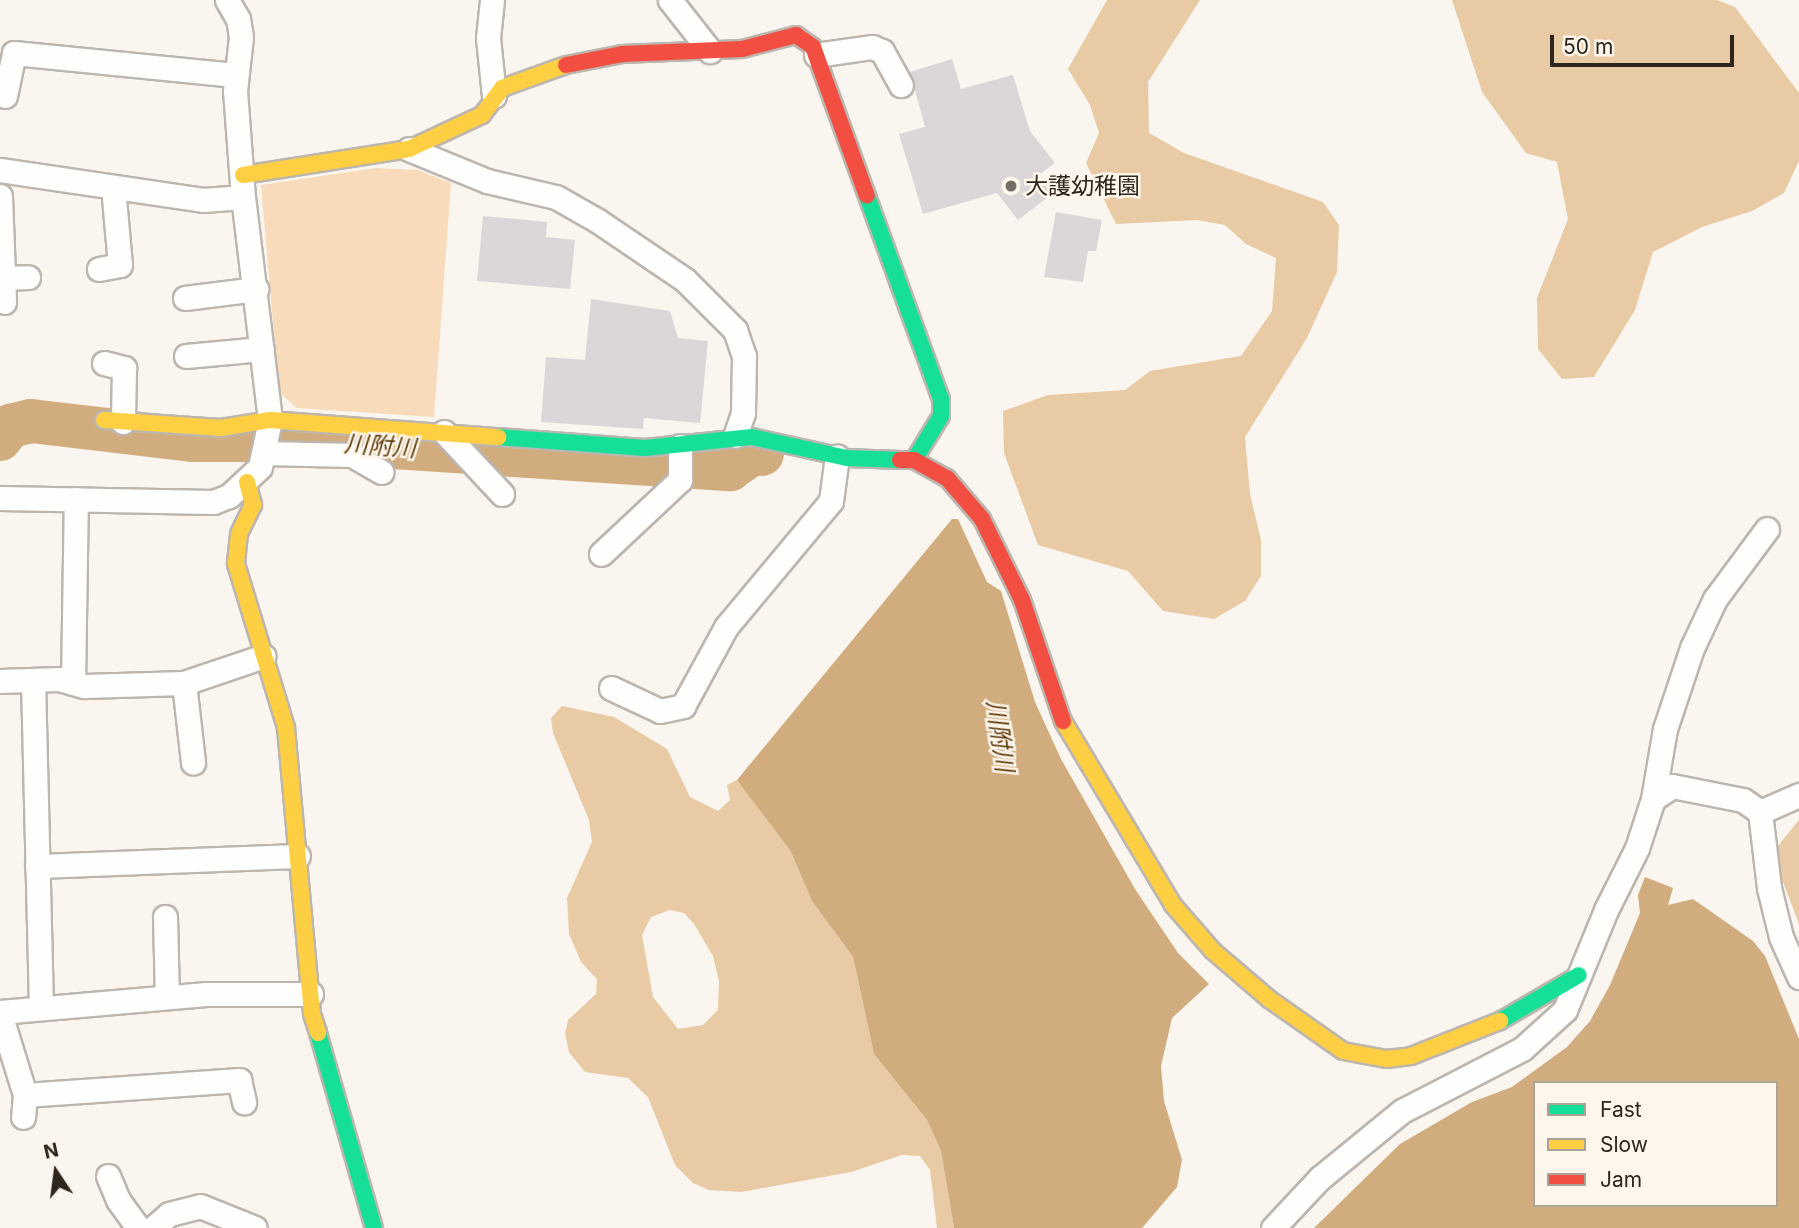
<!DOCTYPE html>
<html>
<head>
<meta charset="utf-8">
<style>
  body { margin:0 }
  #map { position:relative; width:1799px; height:1228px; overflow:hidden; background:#faf5ef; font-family:Inter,"Noto Sans JP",sans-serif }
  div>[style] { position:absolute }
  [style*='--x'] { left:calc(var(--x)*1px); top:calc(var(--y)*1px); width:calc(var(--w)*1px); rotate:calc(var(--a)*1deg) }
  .green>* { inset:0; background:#f8dbba }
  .forest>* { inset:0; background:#e8caa5 }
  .water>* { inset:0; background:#d1ac7f }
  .river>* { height:44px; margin:-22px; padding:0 22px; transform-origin:22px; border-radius:22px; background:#d1ac7f }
  .building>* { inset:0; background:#dbd6d8 }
  .roads { filter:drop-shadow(2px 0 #bcb6af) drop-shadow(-2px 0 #bcb6af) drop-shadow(0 2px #bcb6af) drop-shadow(0 -2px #bcb6af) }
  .street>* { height:23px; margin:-11.5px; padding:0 11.5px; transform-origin:11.5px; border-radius:11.5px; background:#fefefd }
  .fast>* { height:16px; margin:-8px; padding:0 8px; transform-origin:8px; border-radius:8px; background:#16e098 }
  .slow>* { height:16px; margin:-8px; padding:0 8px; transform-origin:8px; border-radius:8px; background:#ffcf43 }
  .jam>* { height:16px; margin:-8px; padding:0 8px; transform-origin:8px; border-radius:8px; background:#f24e42 }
  .dots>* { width:19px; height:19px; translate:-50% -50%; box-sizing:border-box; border:4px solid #fef5eb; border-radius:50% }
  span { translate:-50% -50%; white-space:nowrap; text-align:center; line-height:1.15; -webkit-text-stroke:5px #fef5eb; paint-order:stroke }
  .poi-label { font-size:23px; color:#2e251c }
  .left { translate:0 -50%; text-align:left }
  .water-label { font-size:24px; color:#613f0e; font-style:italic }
  .legend { position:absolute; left:1533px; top:1081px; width:245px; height:126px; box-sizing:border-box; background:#fef5eb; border:2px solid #aba298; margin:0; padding:9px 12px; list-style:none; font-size:21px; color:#2e251c }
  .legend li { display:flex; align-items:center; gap:14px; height:35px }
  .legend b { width:35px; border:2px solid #aba298 }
  .north { position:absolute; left:21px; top:1137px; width:70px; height:70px; -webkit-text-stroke:5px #fef5eb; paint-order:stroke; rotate:347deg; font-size:19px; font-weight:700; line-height:28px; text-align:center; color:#2e251c }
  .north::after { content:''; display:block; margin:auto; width:24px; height:32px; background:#2e251c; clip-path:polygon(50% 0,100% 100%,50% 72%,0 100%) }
  .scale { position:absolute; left:1550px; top:35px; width:184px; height:32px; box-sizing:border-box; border:4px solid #2e251c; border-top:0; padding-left:9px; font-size:21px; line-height:24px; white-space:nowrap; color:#2e251c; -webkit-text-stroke:5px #fef5eb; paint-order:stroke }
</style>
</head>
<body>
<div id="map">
  <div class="green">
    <div style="clip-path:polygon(376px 168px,417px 170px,451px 183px,434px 417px,297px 408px,279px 392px,261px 185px)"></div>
  </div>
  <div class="forest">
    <div style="clip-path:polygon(1107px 0,1200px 0,1148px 82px,1149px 133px,1184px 153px,1323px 202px,1339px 225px,1337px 272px,1307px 338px,1245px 437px,1250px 494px,1261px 540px,1261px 576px,1245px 601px,1214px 619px,1163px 611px,1128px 571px,1038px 545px,1004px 453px,1003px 411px,1048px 395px,1125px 390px,1150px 371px,1241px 356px,1272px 311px,1276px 258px,1246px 244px,1225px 225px,1197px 220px,1116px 224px,1086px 163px,1099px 133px,1090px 105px,1068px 69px)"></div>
    <div style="clip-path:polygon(1452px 0,1717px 0,1735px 7px,1799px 93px,1799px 161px,1784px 193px,1752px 211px,1702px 227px,1653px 252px,1635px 310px,1594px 377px,1562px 379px,1538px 349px,1537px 298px,1568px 219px,1557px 162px,1526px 153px,1482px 92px)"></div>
    <div style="clip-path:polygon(evenodd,562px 706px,614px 717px,667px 749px,690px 797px,718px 811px,730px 800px,727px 785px,737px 780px,757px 803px,790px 850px,812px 901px,853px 957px,874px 1054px,927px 1120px,941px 1151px,954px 1228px,937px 1228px,930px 1170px,920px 1156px,902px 1155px,851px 1172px,741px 1192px,709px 1190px,693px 1183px,675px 1165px,648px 1097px,628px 1078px,585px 1072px,569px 1052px,565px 1033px,568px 1020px,596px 994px,597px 979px,581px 962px,569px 934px,567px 898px,592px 842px,589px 820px,553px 733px,551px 718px,562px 706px,670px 910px,684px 913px,694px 924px,713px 956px,719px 981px,718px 1010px,703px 1025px,678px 1029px,653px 997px,642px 935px,651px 917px,670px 910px)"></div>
    <div style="clip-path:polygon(1799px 820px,1799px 924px,1772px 853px)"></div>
  </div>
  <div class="water">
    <div style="clip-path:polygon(952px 519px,958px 519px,987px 582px,1001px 591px,1035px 702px,1061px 759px,1135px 889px,1178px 953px,1209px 984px,1172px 1018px,1161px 1066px,1164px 1101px,1182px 1160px,1177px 1187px,1142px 1228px,954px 1228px,941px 1151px,927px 1120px,874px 1054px,853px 957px,812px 901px,790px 850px,737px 780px)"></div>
    <div style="clip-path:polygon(evenodd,1645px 877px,1673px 888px,1668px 905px,1693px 899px,1753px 941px,1765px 956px,1799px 1039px,1799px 1228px,1314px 1228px,1400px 1144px,1472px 1102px,1512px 1087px,1567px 1047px,1590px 1021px,1610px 985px,1640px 913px,1638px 895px,1645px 877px,1535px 1083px,1776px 1083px,1776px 1205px,1535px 1205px,1535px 1083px)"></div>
  </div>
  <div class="river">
    <div style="--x:0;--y:439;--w:16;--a:-52"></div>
    <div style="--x:10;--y:426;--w:22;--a:-13"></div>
    <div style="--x:31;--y:421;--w:162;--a:6.7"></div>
    <div style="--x:192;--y:440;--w:96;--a:0"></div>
    <div style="--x:288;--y:440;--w:443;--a:3.8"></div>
    <div style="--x:730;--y:469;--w:28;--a:-35"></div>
    <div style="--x:753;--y:453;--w:9;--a:6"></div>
  </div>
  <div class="building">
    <div style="clip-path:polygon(952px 59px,961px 89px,1013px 75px,1030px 131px,1055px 163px,1037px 176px,1052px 194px,1018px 220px,997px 193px,923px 214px,899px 134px,925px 127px,910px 72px)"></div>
    <div style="clip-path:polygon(1056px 212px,1102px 220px,1096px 251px,1088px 251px,1083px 282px,1044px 277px)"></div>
    <div style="clip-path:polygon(483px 216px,547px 222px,546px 237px,575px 240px,570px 289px,477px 281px)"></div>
    <div style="clip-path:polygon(591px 299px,670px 311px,678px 338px,708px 341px,700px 423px,644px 418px,643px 429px,541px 422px,546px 357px,585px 360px)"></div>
  </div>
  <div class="roads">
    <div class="street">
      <div style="--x:492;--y:0;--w:38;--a:96"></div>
      <div style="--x:488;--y:38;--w:58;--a:84.1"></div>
      <div style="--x:670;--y:0;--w:65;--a:51.9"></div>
      <div style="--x:816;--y:55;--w:57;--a:-8.1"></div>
      <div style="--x:872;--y:47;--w:11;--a:22"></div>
      <div style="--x:882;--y:51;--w:39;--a:61"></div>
      <div style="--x:5;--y:96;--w:44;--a:-78.2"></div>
      <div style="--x:14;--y:53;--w:222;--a:5.7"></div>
      <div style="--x:409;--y:149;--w:84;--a:22.3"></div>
      <div style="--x:487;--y:181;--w:71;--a:13.1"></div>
      <div style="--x:556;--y:197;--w:48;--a:29.7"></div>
      <div style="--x:598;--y:221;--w:105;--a:34.1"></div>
      <div style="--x:685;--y:280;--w:71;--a:45"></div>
      <div style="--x:735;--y:330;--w:28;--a:71"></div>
      <div style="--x:744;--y:356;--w:57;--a:91"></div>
      <div style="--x:743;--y:413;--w:24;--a:109"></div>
      <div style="--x:0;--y:170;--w:205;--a:8.4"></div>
      <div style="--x:203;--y:200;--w:40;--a:-4.3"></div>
      <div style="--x:0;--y:196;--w:106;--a:87.8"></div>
      <div style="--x:99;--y:269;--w:21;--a:-11"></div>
      <div style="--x:120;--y:265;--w:78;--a:-95.1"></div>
      <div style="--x:3;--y:278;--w:25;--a:-2"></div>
      <div style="--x:185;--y:298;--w:72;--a:-7.2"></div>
      <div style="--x:186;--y:356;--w:76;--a:-5.3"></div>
      <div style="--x:104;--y:363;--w:21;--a:14"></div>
      <div style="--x:124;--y:368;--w:54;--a:91.1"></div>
      <div style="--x:444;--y:432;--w:85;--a:46.9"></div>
      <div style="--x:264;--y:453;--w:88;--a:1.3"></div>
      <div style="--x:352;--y:455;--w:34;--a:30"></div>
      <div style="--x:0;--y:498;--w:213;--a:1.1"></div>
      <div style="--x:213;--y:502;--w:17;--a:-21"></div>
      <div style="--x:229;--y:496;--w:42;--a:-43.1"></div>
      <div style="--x:260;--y:467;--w:48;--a:-78"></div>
      <div style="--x:270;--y:420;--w:225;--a:-96.9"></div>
      <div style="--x:243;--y:197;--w:106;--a:-94.3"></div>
      <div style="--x:235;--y:91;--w:54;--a:-83.7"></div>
      <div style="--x:241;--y:37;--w:18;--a:-99"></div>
      <div style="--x:238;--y:19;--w:22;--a:-120"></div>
      <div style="--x:601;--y:554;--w:108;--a:-43.1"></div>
      <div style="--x:680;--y:480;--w:34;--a:-90"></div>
      <div style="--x:33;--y:680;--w:327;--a:88.6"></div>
      <div style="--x:0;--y:681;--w:59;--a:-1.9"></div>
      <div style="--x:59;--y:679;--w:26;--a:16"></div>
      <div style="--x:84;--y:686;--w:100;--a:-1.7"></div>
      <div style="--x:184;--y:683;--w:84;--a:-18.6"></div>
      <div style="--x:73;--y:683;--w:184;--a:-89.1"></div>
      <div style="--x:184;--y:683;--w:80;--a:83.5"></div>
      <div style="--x:611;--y:688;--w:54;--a:25.1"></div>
      <div style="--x:660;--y:711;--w:24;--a:-12"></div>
      <div style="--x:683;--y:706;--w:90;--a:-61.4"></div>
      <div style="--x:726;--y:627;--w:164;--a:-50.2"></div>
      <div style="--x:831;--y:501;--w:45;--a:-82.4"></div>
      <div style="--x:1653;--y:799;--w:71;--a:-80.3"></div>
      <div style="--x:1665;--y:729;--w:85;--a:-71.6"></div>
      <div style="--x:1692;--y:648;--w:54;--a:-64.9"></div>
      <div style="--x:1715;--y:599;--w:87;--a:-53.4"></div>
      <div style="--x:1760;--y:812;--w:43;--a:-23.6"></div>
      <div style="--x:37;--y:866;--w:261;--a:-2.2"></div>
      <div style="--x:165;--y:917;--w:80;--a:88.6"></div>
      <div style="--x:0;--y:1012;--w:207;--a:-5"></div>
      <div style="--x:206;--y:994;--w:105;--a:0"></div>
      <div style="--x:0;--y:1014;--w:85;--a:72.8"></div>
      <div style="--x:25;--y:1095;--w:22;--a:95"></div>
      <div style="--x:25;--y:1095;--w:215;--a:-4"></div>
      <div style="--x:239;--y:1080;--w:23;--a:77"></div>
      <div style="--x:108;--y:1176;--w:26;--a:67"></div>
      <div style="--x:118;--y:1200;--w:34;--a:54"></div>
      <div style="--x:153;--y:1228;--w:21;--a:-41"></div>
      <div style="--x:169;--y:1214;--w:32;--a:-14"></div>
      <div style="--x:200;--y:1206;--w:59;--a:21.8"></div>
      <div style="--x:1273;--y:1228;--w:69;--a:-46.8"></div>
      <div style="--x:1320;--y:1178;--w:106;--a:-39.3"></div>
      <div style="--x:1402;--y:1111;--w:135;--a:-27.3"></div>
      <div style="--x:1522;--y:1049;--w:58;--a:-42.2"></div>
      <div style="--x:1565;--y:1010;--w:108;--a:-67.7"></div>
      <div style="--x:1606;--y:910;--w:69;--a:-63.4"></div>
      <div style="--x:1637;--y:848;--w:52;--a:-71.9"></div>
      <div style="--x:1653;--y:799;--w:23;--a:-34"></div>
      <div style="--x:1672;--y:786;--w:72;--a:11.2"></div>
      <div style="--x:1743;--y:800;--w:21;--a:35"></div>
      <div style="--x:1760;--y:812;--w:77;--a:83.2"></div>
      <div style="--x:1769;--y:888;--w:50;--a:76.2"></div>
      <div style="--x:1781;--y:937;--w:44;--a:65.8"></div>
    </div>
    <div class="fast">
      <div style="--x:867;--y:196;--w:216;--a:70"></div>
      <div style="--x:941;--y:399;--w:17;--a:90"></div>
      <div style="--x:941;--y:416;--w:52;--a:121.5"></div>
      <div style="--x:498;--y:437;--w:147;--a:4.3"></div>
      <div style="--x:645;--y:448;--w:108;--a:-5.9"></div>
      <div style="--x:752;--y:437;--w:97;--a:12.5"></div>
      <div style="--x:847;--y:458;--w:53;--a:2.2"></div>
      <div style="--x:1500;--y:1021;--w:91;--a:-30.2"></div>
      <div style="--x:318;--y:1033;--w:203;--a:74"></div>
    </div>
    <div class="slow">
      <div style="--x:243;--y:175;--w:168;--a:-8.9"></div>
      <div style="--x:409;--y:149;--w:81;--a:-25"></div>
      <div style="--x:482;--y:115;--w:34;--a:-53"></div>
      <div style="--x:502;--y:88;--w:68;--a:-19.8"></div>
      <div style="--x:104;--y:420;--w:117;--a:3.9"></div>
      <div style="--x:221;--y:428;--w:50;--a:-9.3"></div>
      <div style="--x:270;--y:420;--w:229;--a:4.3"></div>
      <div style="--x:247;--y:482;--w:24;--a:75"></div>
      <div style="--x:253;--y:505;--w:32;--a:116"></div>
      <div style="--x:239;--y:534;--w:30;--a:96"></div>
      <div style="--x:236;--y:564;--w:171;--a:73"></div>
      <div style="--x:286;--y:728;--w:287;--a:84.8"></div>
      <div style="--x:312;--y:1014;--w:20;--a:72"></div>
      <div style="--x:1063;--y:721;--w:214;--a:59.1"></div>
      <div style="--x:1173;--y:905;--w:61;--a:49"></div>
      <div style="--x:1213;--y:951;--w:74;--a:40.6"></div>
      <div style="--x:1269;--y:999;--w:90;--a:35.1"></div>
      <div style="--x:1343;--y:1051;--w:45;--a:10.3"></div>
      <div style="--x:1387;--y:1059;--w:24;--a:-7"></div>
      <div style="--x:1411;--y:1056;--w:96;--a:-21.5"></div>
    </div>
    <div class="jam">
      <div style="--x:566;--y:65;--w:57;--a:-11.1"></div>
      <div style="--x:622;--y:54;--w:120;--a:-2.4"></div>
      <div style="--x:742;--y:49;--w:56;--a:-14.5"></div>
      <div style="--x:796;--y:35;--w:21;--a:35"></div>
      <div style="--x:813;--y:47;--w:158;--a:70.1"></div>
      <div style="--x:900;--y:460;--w:14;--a:0"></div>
      <div style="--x:914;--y:460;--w:38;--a:29"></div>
      <div style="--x:947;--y:478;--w:54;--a:49.5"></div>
      <div style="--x:982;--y:519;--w:90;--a:63.7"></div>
      <div style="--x:1022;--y:600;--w:128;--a:71.3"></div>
    </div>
  </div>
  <div class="dots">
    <div style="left:1011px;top:186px;background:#756e66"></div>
  </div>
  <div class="poi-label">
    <span class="left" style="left:1025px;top:186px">大護幼稚園</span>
  </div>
  <div class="water-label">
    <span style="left:380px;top:446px;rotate:4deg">川附川</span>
    <span style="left:1000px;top:736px;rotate:82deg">川附川</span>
  </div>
  <ul class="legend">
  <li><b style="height:9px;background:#16e098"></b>Fast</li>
  <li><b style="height:9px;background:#ffcf43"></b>Slow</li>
  <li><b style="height:9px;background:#f24e42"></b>Jam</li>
  </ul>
  <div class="north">N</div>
  <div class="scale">50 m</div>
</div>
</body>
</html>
